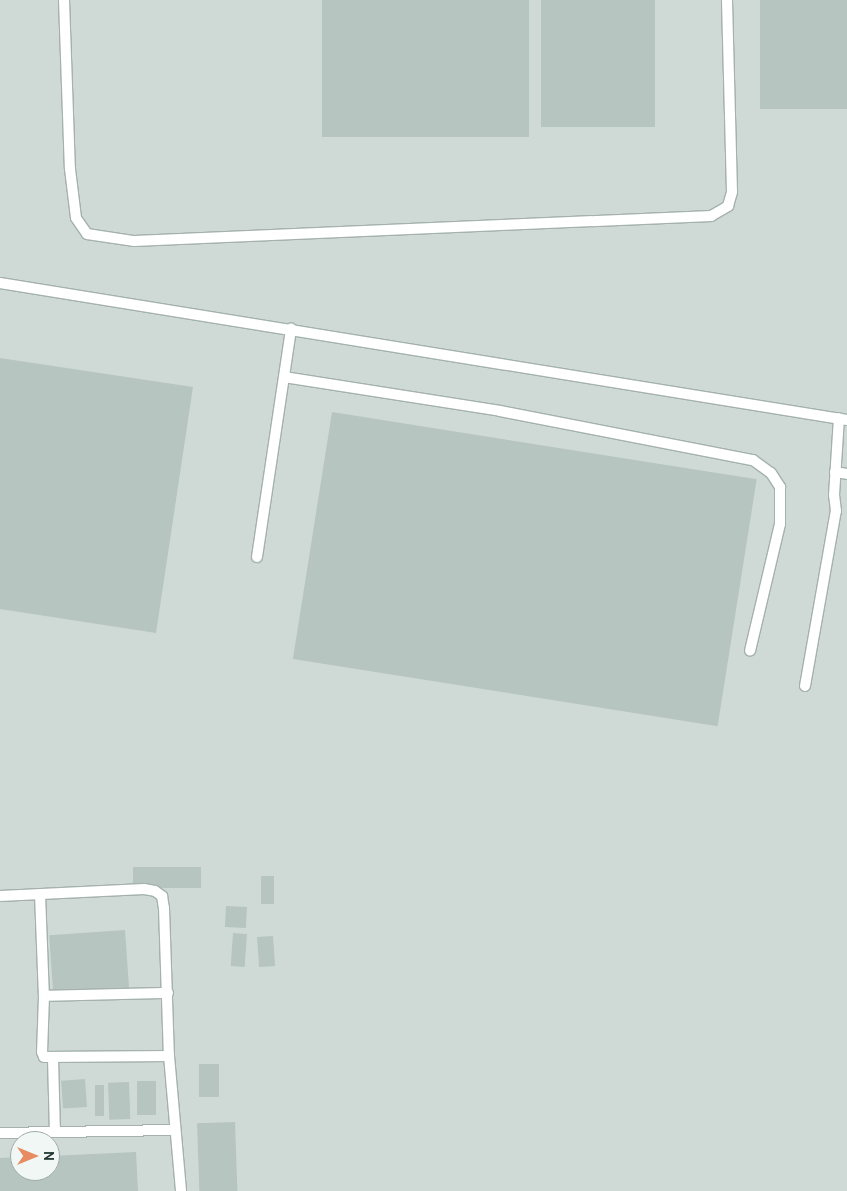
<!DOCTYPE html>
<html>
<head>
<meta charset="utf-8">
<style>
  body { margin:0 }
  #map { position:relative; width:847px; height:1191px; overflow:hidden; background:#e1eae6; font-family:Cabin,sans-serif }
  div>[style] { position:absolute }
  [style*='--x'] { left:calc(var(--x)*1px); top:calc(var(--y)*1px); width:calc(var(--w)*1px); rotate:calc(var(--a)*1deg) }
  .built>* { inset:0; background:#cfdad6 }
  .building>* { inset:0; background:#b6c5c0; transform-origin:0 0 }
  .roads { filter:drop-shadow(1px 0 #a4b1ad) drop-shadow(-1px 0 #a4b1ad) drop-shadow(0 1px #a4b1ad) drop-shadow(0 -1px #a4b1ad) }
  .lane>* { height:10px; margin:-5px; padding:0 5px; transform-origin:5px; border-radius:5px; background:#fff }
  span { translate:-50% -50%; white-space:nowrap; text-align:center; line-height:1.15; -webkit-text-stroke:5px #f1f7f4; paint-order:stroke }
  .north { position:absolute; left:10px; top:1131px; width:50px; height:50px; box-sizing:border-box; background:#f1f7f4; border:1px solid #9faba7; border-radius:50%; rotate:90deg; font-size:14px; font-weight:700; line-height:20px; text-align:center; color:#233934 }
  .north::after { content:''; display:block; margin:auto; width:18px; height:22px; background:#e78b62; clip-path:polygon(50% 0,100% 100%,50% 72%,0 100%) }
</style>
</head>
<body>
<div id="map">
  <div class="built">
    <div style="clip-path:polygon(evenodd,0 0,847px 0,847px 1191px,0 1191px,0 0,20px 1141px,50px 1141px,50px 1171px,20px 1171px,20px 1141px)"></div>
  </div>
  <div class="building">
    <div style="left:322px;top:0;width:207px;height:137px"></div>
    <div style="left:541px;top:0;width:114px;height:127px"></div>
    <div style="left:760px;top:0;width:87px;height:109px"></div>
    <div style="clip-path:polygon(0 358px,193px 387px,156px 633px,0 609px)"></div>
    <div style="left:332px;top:412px;width:430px;height:250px;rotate:9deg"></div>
    <div style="left:133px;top:867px;width:68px;height:21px"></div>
    <div style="left:261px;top:876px;width:13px;height:28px"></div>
    <div style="left:226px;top:906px;width:21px;height:21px;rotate:3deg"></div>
    <div style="left:125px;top:930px;width:58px;height:76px;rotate:86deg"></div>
    <div style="left:233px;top:933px;width:14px;height:33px;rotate:4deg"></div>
    <div style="left:273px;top:936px;width:30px;height:16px;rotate:86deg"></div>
    <div style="left:199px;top:1064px;width:20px;height:33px"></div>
    <div style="left:85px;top:1079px;width:28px;height:24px;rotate:86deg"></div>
    <div style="left:137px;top:1081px;width:19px;height:34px"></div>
    <div style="left:129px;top:1082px;width:37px;height:21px;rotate:88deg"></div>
    <div style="left:95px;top:1085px;width:9px;height:31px"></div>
    <div style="left:235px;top:1122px;width:69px;height:38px;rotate:88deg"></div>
    <div style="clip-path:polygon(136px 1152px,138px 1191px,0 1191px,0 1158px,20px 1157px,20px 1171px,50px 1171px,50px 1156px)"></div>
  </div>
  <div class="roads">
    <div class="lane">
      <div style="--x:64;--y:0;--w:169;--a:88"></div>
      <div style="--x:70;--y:169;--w:49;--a:83"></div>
      <div style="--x:76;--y:218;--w:19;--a:55"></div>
      <div style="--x:87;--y:234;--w:48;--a:8.5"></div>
      <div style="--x:134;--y:241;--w:578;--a:-2.48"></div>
      <div style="--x:711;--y:216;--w:20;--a:-30"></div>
      <div style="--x:728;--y:206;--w:15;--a:-74"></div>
      <div style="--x:732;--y:192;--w:192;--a:-91.5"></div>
      <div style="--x:0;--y:283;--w:858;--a:9.19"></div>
      <div style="--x:284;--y:377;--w:219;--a:8.9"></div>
      <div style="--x:500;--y:411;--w:258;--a:11"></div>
      <div style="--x:753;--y:460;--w:22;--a:36"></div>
      <div style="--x:771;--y:473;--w:17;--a:57"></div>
      <div style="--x:780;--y:487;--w:37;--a:90"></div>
      <div style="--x:780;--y:524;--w:130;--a:103.3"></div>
      <div style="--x:835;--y:472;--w:12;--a:9"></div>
      <div style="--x:257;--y:557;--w:231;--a:-81.5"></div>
      <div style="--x:805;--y:686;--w:178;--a:-80"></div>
      <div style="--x:836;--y:511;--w:16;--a:-97"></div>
      <div style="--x:834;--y:495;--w:77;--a:-86.3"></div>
      <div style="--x:40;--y:894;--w:102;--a:87.8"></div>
      <div style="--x:44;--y:996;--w:56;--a:92"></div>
      <div style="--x:42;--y:1052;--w:5;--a:68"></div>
      <div style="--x:44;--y:1057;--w:125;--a:-0.5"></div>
      <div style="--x:0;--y:896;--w:144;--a:-2.8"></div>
      <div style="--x:144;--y:889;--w:11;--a:10"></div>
      <div style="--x:155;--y:891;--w:9;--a:36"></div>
      <div style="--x:162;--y:896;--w:12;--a:81"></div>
      <div style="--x:164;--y:908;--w:148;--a:88.1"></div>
      <div style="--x:169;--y:1056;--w:136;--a:84.9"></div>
      <div style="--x:44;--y:996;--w:124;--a:-1.4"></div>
      <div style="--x:53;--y:1058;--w:74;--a:88.5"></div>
      <div style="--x:0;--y:1133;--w:174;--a:-1"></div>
    </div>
  </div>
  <div class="north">N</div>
</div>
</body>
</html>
